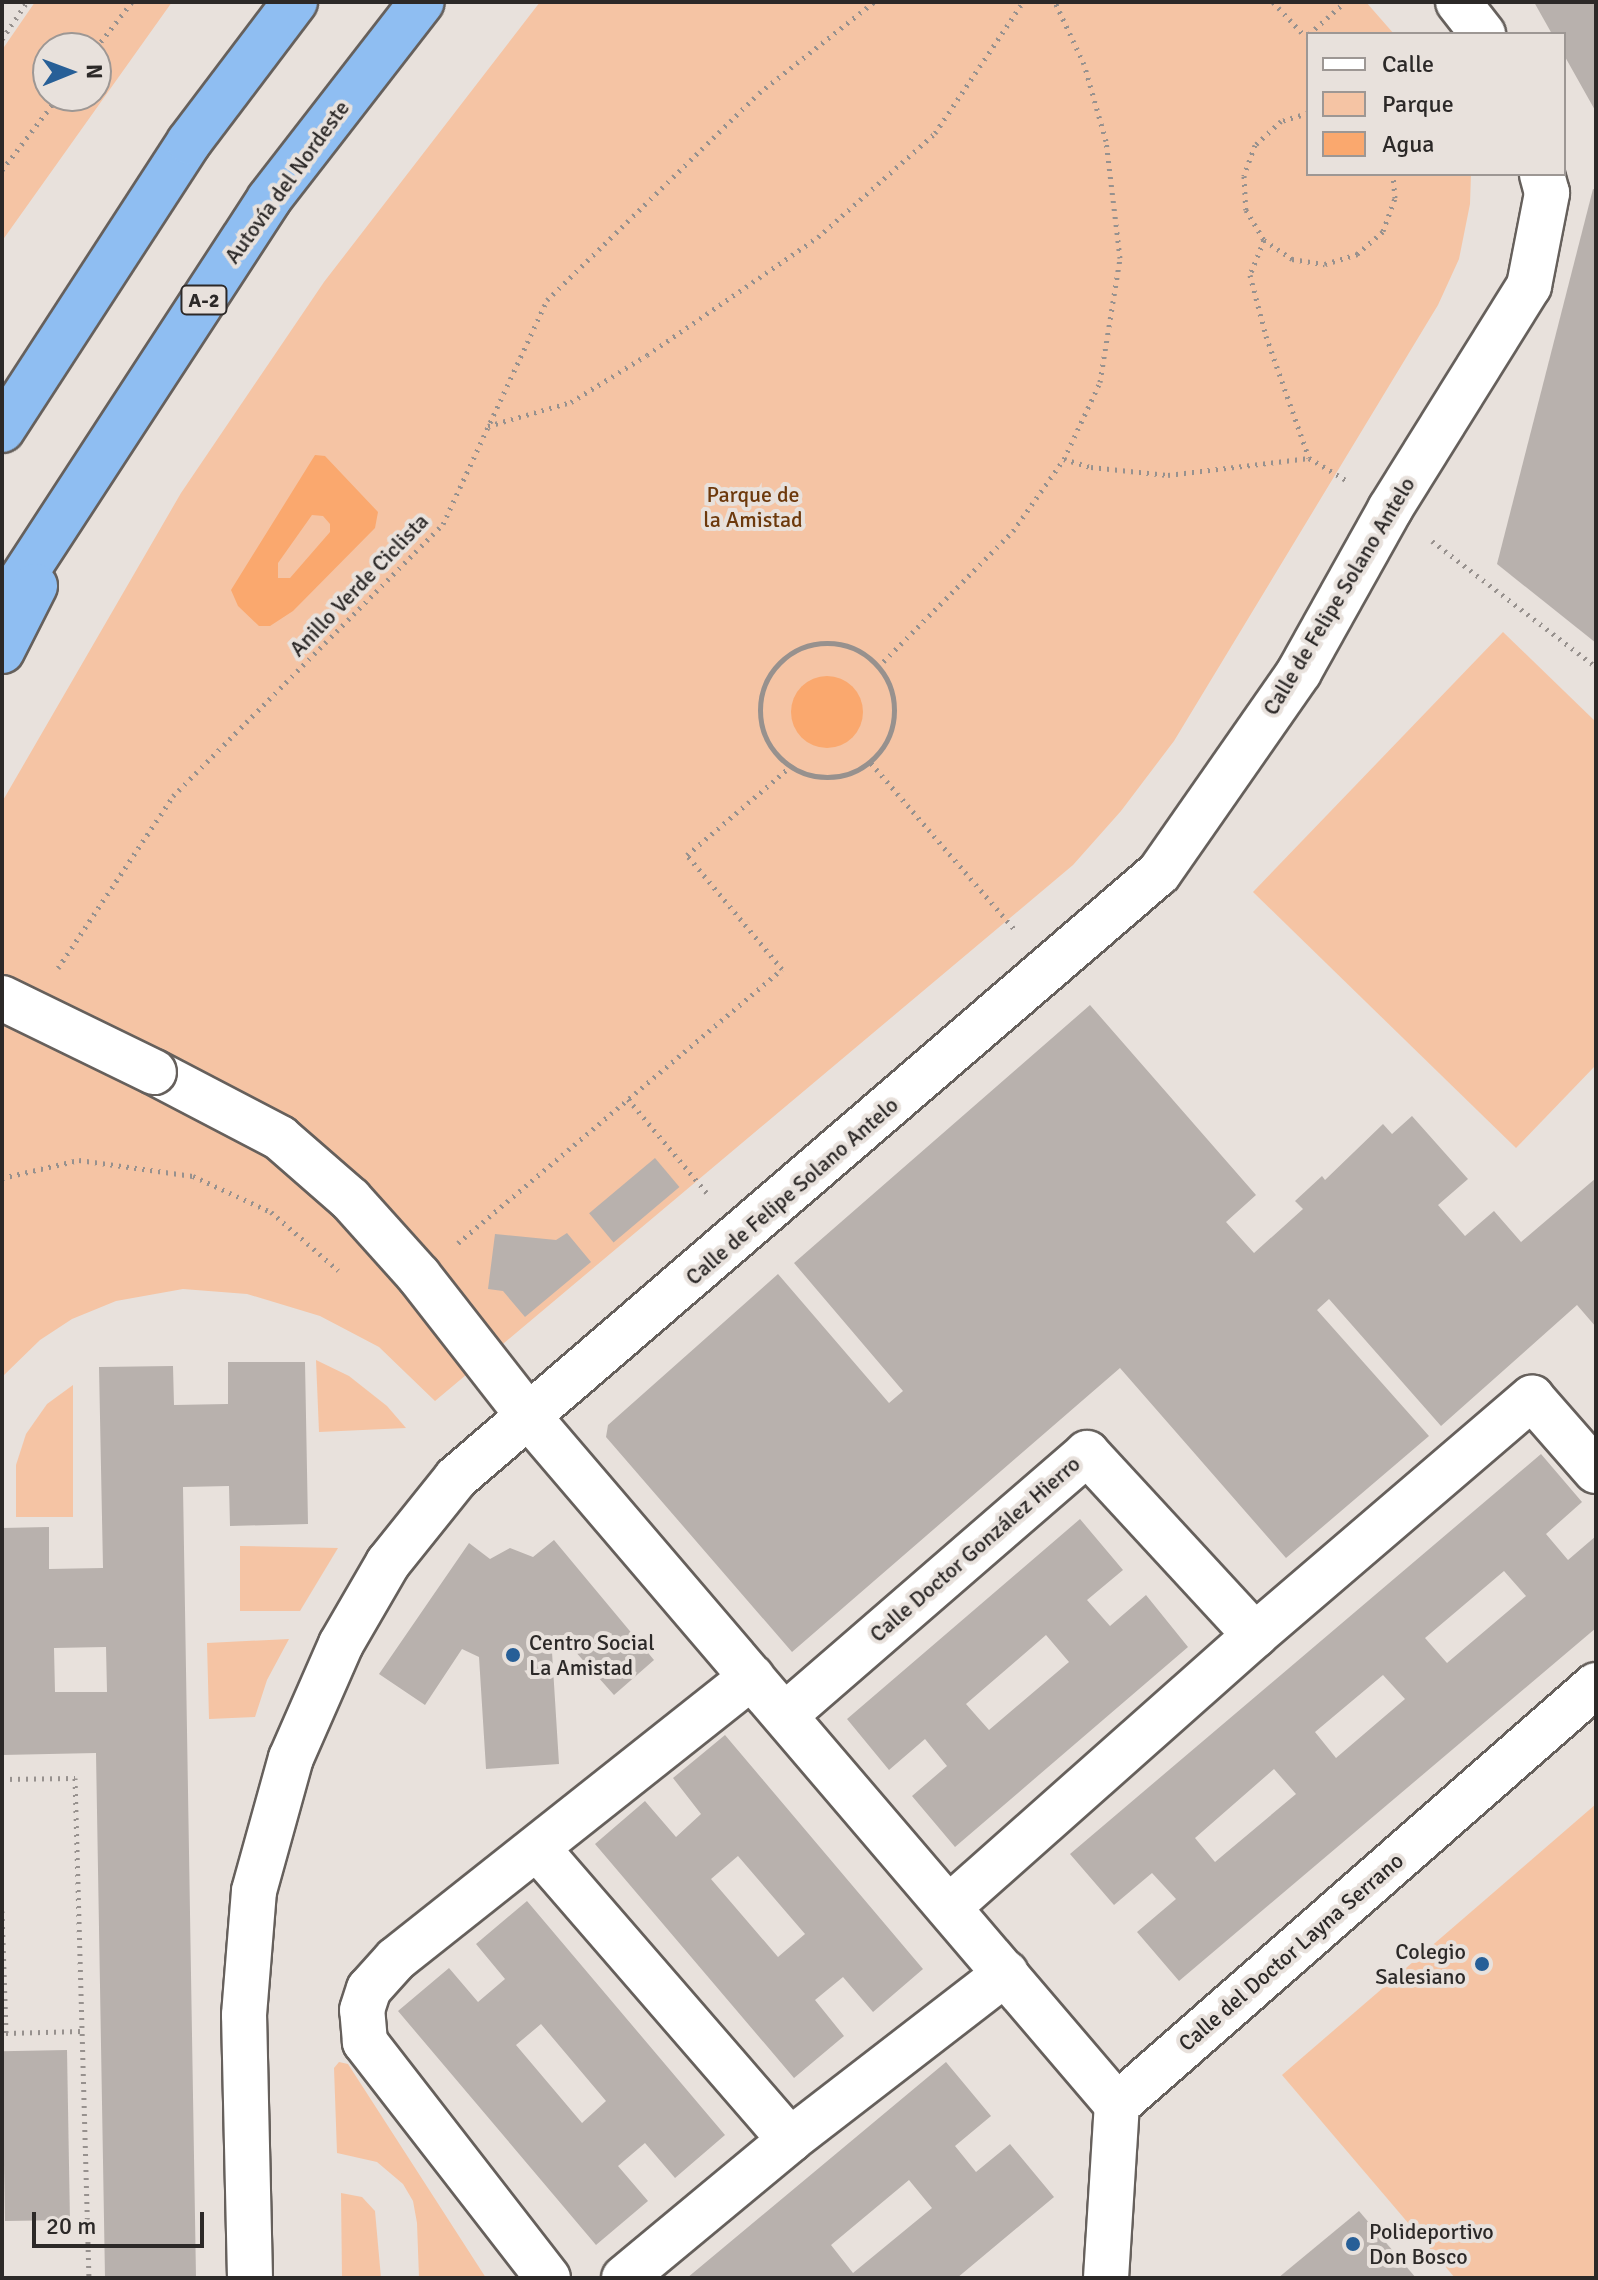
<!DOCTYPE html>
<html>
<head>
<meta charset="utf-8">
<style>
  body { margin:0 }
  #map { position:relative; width:1598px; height:2280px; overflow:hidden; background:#e8e1dc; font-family:Signika,sans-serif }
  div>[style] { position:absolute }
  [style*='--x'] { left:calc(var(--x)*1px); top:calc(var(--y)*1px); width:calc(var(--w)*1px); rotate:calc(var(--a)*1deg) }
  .green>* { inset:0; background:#f5c4a4 }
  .water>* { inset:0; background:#faa86e }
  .round { border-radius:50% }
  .building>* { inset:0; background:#b8b1ad; transform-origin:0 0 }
  .path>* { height:5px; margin-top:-2.5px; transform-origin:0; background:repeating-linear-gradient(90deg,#97918e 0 2px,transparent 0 8px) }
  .path>.ring { margin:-2.5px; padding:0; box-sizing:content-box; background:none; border:5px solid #97918e; border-radius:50% }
  .roads { filter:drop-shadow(2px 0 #66605c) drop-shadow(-2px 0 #66605c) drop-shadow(0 2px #66605c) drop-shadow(0 -2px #66605c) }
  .pedestrian>* { height:44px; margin:-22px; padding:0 22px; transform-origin:22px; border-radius:22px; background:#fff }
  .minor>* { height:44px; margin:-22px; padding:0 22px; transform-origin:22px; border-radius:22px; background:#fff }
  .motorway>* { height:44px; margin:-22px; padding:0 22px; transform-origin:22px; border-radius:22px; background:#8fbef2 }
  .bridges { filter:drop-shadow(2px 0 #66605c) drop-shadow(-2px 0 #66605c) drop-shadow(0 2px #66605c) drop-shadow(0 -2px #66605c) }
  .pedestrian-bridge>* { height:44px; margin:-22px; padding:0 22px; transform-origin:22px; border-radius:22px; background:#fff }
  .dots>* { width:22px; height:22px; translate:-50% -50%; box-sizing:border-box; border:4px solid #e8e1dc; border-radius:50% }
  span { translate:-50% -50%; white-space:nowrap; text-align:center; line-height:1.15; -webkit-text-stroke:8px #e8e1dc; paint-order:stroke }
  .shield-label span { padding:2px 6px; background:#e8e1dc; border:2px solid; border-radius:6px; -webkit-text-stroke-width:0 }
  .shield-label { font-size:20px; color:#2c2928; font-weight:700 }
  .street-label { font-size:22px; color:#2c2928 }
  .park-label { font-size:22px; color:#6d390c }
  .poi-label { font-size:22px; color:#2c2928 }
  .left { translate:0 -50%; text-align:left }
  .right { translate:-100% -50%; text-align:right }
  .frame { position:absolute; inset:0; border:4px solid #2c2928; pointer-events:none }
  .legend { position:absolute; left:1306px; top:32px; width:260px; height:144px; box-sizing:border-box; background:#e8e1dc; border:2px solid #9d9794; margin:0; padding:10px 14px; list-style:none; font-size:24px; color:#2c2928 }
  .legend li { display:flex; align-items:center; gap:16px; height:40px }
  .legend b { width:40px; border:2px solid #9d9794 }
  .north { position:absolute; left:32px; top:32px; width:80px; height:80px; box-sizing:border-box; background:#e8e1dc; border:2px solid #9d9794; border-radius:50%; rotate:89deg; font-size:22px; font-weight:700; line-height:32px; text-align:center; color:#2c2928 }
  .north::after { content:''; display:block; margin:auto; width:28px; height:36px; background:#275f97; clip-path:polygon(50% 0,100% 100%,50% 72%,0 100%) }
  .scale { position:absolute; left:32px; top:2212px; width:172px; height:36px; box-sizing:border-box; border:4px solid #2c2928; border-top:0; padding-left:10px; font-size:24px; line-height:28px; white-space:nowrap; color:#2c2928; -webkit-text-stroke:6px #e8e1dc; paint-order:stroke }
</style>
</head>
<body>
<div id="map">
  <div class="green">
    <div style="clip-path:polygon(evenodd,35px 2px,172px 2px,2px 241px,2px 50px,35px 2px,96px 48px,96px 96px,48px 96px,48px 48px,96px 48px)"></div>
    <div style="clip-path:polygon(540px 2px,1366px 2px,1394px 34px,1308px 34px,1308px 174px,1471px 174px,1470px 204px,1459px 259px,1438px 305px,1174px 741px,1121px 811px,1073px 865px,435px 1401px,379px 1347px,320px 1316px,247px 1294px,183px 1289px,116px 1301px,72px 1319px,40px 1340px,2px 1377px,2px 802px,181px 493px,324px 282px)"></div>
    <div style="clip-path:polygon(1503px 632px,1596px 722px,1596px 1065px,1516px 1148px,1253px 892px)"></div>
    <div style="clip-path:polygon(316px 1360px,349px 1376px,387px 1406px,406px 1428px,319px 1432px)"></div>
    <div style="clip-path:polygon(73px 1385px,73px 1517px,16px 1517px,16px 1465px,26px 1434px,47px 1404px)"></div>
    <div style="clip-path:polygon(240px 1546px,338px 1548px,300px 1611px,240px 1611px)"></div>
    <div style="clip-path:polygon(289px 1639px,267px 1680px,255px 1717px,209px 1719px,207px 1643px)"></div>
    <div style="clip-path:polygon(1596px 1804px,1596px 2278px,1455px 2278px,1282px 2075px)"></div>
    <div style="clip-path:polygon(339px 2062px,348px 2064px,486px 2278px,419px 2278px,417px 2223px,413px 2201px,403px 2184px,377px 2162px,337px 2153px,334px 2068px)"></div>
    <div style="clip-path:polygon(341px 2193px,362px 2197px,375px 2211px,381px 2278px,342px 2278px)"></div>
  </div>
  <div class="water">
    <div style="clip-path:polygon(evenodd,315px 455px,325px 456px,378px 512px,375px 528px,293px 611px,270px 626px,259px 626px,238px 606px,231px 590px,315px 455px,312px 515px,323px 516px,330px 524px,330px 532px,290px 578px,278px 578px,278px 563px,312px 515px)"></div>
    <div class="round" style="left:791px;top:676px;width:72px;height:72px"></div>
  </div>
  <div class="building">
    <div style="clip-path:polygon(1534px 2px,1596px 2px,1596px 112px,1564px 55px,1564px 34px,1552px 34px)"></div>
    <div style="clip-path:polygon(1593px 189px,1596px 190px,1596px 643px,1497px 564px)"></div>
    <div style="clip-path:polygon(1090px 1005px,1256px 1195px,1226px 1222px,1254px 1253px,1303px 1209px,1295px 1201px,1322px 1176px,1325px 1180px,1383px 1124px,1392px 1134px,1412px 1116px,1468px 1179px,1438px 1205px,1465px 1236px,1494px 1211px,1521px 1242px,1596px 1178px,1596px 1327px,1577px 1305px,1441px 1426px,1329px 1299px,1317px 1310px,1429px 1436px,1286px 1558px,1120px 1368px,792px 1652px,606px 1437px,608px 1425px,778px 1274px,889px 1403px,903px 1391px,794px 1263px)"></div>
    <div style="left:655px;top:1158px;width:38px;height:86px;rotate:50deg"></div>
    <div style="clip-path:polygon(567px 1233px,591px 1262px,525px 1317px,503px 1291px,488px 1289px,495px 1234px,556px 1240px)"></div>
    <div style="clip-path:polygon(evenodd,228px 1362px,305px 1362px,308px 1524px,230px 1526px,229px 1486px,183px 1487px,196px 2278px,105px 2278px,96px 1753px,2px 1755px,2px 1528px,49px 1527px,49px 1569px,103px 1568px,99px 1367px,173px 1366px,174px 1405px,228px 1404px,228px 1362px,106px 1647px,107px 1692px,55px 1692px,54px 1648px,106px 1647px)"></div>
    <div style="clip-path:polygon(evenodd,1541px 1454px,1582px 1502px,1546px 1534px,1568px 1560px,1596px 1536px,1596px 1628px,1179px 1981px,1137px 1932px,1176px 1899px,1152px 1873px,1114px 1905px,1070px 1854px,1541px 1454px,1504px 1571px,1526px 1596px,1447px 1663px,1425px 1638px,1504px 1571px,1541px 1454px,1383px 1675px,1405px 1699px,1336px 1758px,1315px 1732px,1383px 1675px,1541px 1454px,1274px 1769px,1296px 1794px,1215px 1862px,1195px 1838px,1274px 1769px)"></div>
    <div style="clip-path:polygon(evenodd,1080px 1519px,1123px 1570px,1087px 1600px,1110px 1626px,1146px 1595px,1188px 1647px,955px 1847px,912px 1796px,947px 1766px,925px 1739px,889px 1770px,847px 1719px,1080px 1519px,1046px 1635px,1069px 1662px,989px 1730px,966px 1704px,1046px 1635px)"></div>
    <div style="clip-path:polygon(554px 1540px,654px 1660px,614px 1695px,565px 1640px,552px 1652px,559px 1764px,486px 1769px,479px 1657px,462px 1649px,425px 1705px,379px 1674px,469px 1543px,490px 1559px,510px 1548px,533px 1557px)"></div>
    <div style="clip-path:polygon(evenodd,725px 1735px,923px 1969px,873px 2012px,843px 1977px,815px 2000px,844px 2036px,794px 2078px,595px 1844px,645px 1801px,676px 1837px,701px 1814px,673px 1778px,725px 1735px,738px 1856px,805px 1934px,778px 1957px,711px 1879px,738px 1856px)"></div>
    <div style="clip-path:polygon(evenodd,527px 1901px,725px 2135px,675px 2178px,645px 2143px,618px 2166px,648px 2201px,596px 2245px,398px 2011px,449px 1968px,478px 2002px,505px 1979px,476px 1944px,527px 1901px,541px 2024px,606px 2101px,582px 2123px,516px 2045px,541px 2024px)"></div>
    <div style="left:67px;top:2050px;width:170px;height:65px;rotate:89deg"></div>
    <div style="clip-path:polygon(evenodd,946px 2062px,991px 2116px,955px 2146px,976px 2172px,1010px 2144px,1054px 2197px,957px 2278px,687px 2278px,946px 2062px,909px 2180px,932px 2208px,853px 2273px,831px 2245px,909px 2180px)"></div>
    <div style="clip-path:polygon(1359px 2211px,1416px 2278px,1278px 2278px)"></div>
  </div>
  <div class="path">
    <div style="--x:1273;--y:2;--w:48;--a:46.7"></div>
    <div style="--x:1309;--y:34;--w:48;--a:-41.6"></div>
    <div style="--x:2;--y:39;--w:45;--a:-56"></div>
    <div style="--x:96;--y:48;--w:58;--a:-52"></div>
    <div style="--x:1308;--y:113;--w:28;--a:163"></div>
    <div style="--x:1281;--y:121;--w:35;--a:137"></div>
    <div style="--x:1255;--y:145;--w:33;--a:110"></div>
    <div style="--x:1244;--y:176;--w:34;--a:87"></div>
    <div style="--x:1246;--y:210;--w:35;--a:59"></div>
    <div style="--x:1264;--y:240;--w:34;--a:34"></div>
    <div style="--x:1292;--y:259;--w:33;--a:9"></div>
    <div style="--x:1325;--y:264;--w:34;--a:-17"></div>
    <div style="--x:1357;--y:254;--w:35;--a:-41"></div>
    <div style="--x:1383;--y:231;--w:35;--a:-70"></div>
    <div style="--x:1395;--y:198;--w:24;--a:-95"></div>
    <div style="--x:2;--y:170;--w:93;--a:-52.4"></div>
    <div style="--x:1264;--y:240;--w:38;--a:112"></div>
    <div style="--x:1250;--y:275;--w:63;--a:75.3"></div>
    <div style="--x:1266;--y:336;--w:129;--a:70.6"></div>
    <div style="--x:488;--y:426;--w:86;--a:-16.1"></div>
    <div style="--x:571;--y:402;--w:89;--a:-31.7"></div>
    <div style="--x:647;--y:355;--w:208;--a:-34.6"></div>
    <div style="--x:818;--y:237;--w:157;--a:-41.6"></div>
    <div style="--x:935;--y:133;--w:158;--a:-56.1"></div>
    <div style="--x:1064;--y:459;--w:28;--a:17"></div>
    <div style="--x:1091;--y:467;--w:77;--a:5.9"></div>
    <div style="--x:1168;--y:475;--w:142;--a:-6.9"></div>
    <div style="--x:1309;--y:458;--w:47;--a:31"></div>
    <div style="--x:1432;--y:541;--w:207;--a:37.5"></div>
    <div class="ring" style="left:760px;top:643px;width:129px;height:129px"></div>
    <div style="--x:878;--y:667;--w:192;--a:-45.2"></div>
    <div style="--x:1013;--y:531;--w:88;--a:-54.7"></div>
    <div style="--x:1064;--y:459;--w:85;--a:-64.9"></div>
    <div style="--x:1100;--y:382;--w:126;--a:-80.8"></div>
    <div style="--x:1120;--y:258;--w:118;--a:-96.8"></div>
    <div style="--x:1106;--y:141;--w:80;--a:-105.9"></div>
    <div style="--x:1084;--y:64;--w:68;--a:-115.1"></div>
    <div style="--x:871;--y:763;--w:221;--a:49.2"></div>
    <div style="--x:58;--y:968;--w:207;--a:-56.2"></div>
    <div style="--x:173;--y:796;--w:383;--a:-45.2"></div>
    <div style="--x:443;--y:524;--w:247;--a:-65.1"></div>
    <div style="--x:547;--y:300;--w:296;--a:-44.3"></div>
    <div style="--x:759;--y:93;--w:147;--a:-38.4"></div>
    <div style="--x:628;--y:1099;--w:123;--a:50"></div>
    <div style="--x:2;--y:1178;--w:79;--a:-13.2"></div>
    <div style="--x:79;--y:1160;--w:115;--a:8"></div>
    <div style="--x:193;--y:1176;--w:86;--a:24.8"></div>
    <div style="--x:271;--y:1212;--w:89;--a:40.9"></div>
    <div style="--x:458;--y:1243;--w:424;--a:-40.2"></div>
    <div style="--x:782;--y:969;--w:148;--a:-129.8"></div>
    <div style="--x:687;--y:855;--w:134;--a:-40.5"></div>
    <div style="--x:2;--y:1779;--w:73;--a:-0.8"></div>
    <div style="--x:75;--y:1778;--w:500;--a:88.4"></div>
    <div style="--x:2;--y:1911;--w:122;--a:88.1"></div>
    <div style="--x:6;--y:2033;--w:76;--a:-1.5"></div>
  </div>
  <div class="roads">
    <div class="pedestrian">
      <div style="--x:154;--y:1072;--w:142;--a:27.6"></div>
      <div style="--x:280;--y:1138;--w:93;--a:41.1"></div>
      <div style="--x:350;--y:1199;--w:103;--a:48.1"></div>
      <div style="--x:419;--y:1276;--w:179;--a:52"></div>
    </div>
    <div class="minor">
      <div style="--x:1458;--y:2;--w:41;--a:52"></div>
      <div style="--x:529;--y:1417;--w:905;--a:49.48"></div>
      <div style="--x:785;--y:1715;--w:400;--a:-40.9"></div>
      <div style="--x:1087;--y:1453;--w:248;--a:47.3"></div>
      <div style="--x:538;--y:1849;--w:385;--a:49.1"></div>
      <div style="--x:949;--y:1907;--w:409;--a:-41.6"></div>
      <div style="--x:1255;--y:1635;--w:365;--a:-40.6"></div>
      <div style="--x:1532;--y:1398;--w:97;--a:48.8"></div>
      <div style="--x:250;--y:2278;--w:263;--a:-91.3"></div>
      <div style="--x:244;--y:2015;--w:124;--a:-85.4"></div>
      <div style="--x:254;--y:1891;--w:138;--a:-74.5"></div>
      <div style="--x:291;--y:1758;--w:124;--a:-66.3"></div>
      <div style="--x:341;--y:1644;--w:94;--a:-59.9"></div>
      <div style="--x:388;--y:1563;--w:109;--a:-51.3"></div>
      <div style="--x:456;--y:1478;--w:927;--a:-40.72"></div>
      <div style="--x:1159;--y:873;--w:245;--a:-55.1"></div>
      <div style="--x:1299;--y:672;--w:187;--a:-60.8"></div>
      <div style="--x:1390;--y:509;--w:263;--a:-58.1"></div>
      <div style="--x:1529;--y:286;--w:95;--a:-79"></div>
      <div style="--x:1547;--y:193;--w:20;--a:-105"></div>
      <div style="--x:548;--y:2278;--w:299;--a:-127.8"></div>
      <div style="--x:365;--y:2042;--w:32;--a:-95"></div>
      <div style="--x:362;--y:2010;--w:22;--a:-72"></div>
      <div style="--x:369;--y:1989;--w:40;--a:-48"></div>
      <div style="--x:396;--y:1959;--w:454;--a:-38.4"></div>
      <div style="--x:624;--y:2278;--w:216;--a:-39.7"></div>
      <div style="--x:790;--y:2140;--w:273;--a:-37.7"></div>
      <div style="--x:1106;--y:2278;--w:173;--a:-86.4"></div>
      <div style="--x:1117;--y:2105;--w:637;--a:-41.25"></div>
    </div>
    <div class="motorway">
      <div style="--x:2;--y:430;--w:343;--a:-57"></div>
      <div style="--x:189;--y:142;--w:176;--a:-52.9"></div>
      <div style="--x:2;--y:609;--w:489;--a:-56.9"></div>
      <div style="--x:269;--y:199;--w:249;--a:-52.2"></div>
      <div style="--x:2;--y:651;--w:73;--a:-63.1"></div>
    </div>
  </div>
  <div class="bridges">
    <div class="pedestrian-bridge">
      <div style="--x:2;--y:998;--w:169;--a:26"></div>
    </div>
  </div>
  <div class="dots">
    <div style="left:513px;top:1655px;background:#275f97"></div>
    <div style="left:1482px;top:1964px;background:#275f97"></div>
    <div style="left:1353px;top:2244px;background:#275f97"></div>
  </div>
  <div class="shield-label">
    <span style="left:204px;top:300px">A-2</span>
  </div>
  <div class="street-label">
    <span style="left:287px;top:182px;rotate:-54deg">Autovía del Nordeste</span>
    <span style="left:359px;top:585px;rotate:-46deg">Anillo Verde Ciclista</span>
    <span style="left:1339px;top:596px;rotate:-59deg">Calle de Felipe Solano Antelo</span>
    <span style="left:792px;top:1191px;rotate:-41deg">Calle de Felipe Solano Antelo</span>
    <span style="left:975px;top:1549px;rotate:-41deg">Calle Doctor González Hierro</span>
    <span style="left:1291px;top:1952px;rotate:-41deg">Calle del Doctor Layna Serrano</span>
  </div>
  <div class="park-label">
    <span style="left:753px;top:507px">Parque de<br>la Amistad</span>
  </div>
  <div class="poi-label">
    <span class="left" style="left:529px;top:1655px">Centro Social<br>La Amistad</span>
    <span class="right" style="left:1466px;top:1964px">Colegio<br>Salesiano</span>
    <span class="left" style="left:1369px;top:2244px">Polideportivo<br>Don Bosco</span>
  </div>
  <div class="frame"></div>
  <ul class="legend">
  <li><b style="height:10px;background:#fff"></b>Calle</li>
  <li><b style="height:22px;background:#f5c4a4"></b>Parque</li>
  <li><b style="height:22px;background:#faa86e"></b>Agua</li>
  </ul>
  <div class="north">N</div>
  <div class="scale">20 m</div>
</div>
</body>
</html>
